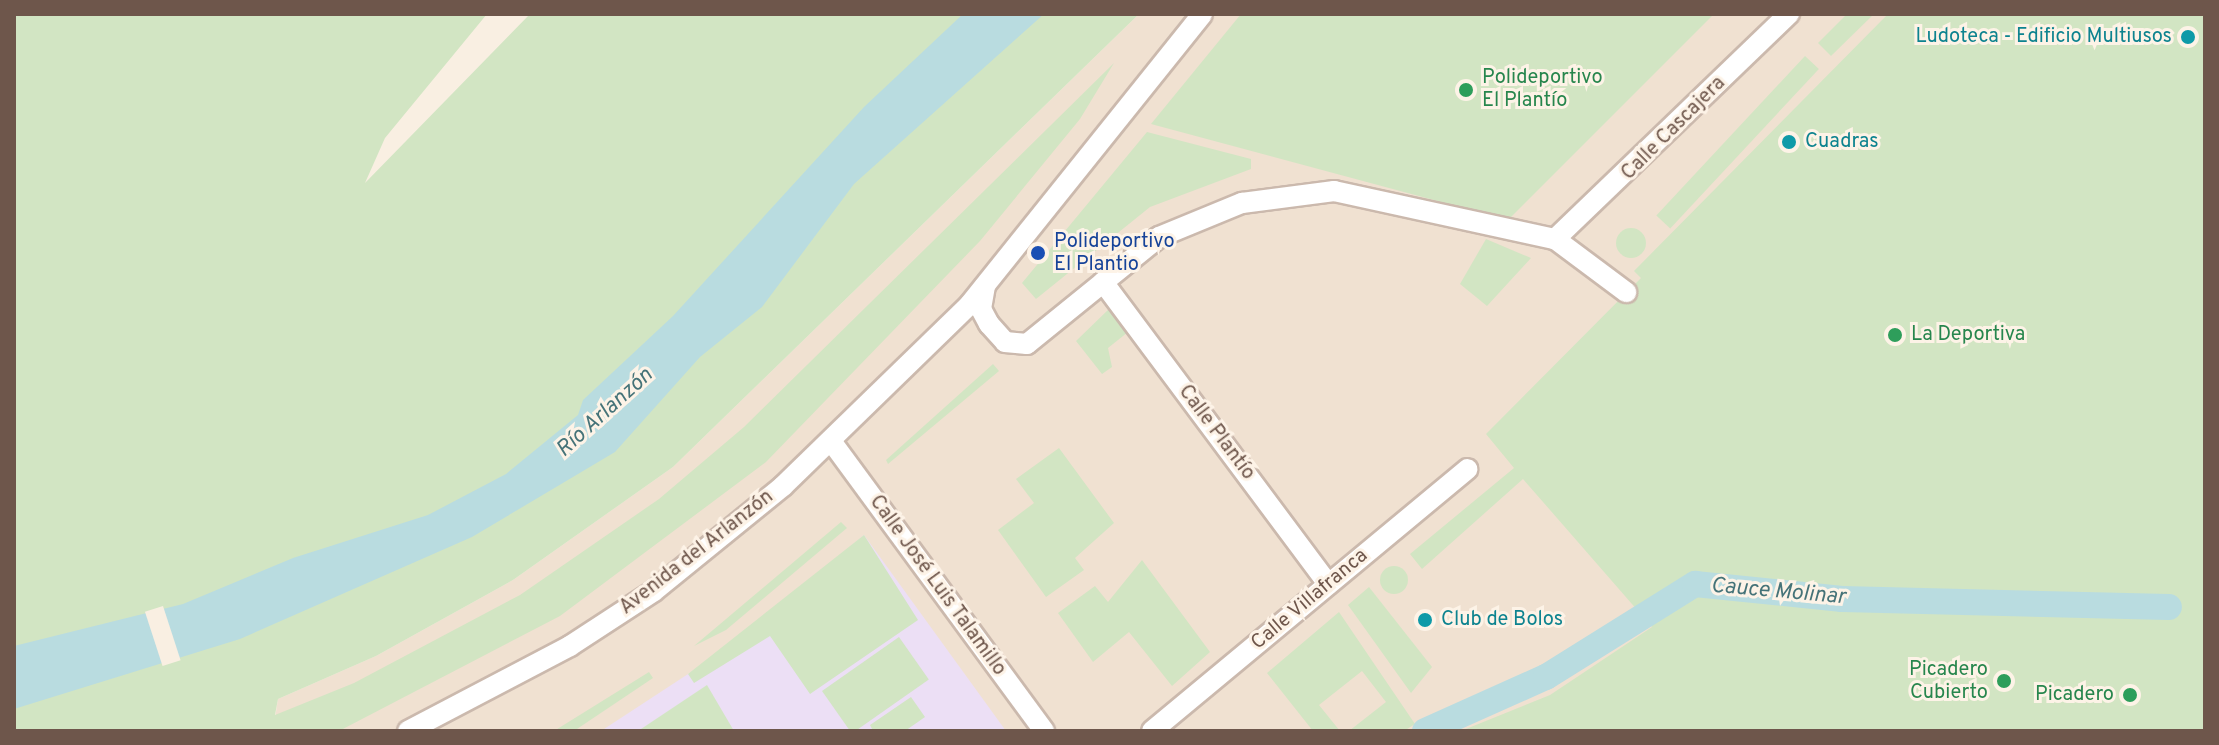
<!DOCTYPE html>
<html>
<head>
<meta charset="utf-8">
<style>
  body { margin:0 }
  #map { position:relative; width:2219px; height:745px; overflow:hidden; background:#f9efe2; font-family:Overpass,sans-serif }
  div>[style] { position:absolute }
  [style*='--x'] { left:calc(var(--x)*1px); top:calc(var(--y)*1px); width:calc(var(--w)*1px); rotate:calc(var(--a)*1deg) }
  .residential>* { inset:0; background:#f0e1d1 }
  .education>* { inset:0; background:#ecdff5 }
  .green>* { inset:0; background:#d2e5c3; transform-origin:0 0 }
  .round { border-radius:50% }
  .water>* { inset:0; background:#b9dce0 }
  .pier>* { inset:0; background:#f9efe2; transform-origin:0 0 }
  .canal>* { height:26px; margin:-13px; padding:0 13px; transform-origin:13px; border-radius:13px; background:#b9dce0 }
  .roads { filter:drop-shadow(2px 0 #cbb9ad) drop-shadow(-2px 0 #cbb9ad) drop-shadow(0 2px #cbb9ad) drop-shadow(0 -2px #cbb9ad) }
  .street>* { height:20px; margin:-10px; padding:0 10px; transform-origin:10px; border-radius:10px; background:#fff }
  .dots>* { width:22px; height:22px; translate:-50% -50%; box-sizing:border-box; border:4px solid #fdf3e7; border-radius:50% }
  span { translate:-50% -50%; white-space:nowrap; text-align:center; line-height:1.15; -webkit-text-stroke:6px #fdf3e7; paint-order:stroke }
  .culture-label { font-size:20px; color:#0d838f }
  .right { translate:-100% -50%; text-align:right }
  .left { translate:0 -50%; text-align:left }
  .leisure-label { font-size:20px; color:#27864d }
  .street-label { font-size:20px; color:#6e564b }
  .transit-label { font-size:20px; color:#164399 }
  .water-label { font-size:22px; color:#457378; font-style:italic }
  .frame { position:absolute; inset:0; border:16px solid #6e564b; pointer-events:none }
</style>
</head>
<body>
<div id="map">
  <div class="residential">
    <div style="clip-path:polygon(1139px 14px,2205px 14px,2205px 731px,273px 731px,278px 699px,376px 656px,513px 580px,673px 467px)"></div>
  </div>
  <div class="education">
    <div style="clip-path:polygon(864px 535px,1006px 731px,601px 731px,737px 642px)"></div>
  </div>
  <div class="green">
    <div style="clip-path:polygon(14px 14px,487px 14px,385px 138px,365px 183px,530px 14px,1139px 14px,673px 467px,513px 580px,376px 656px,278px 699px,275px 715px,354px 683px,520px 595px,659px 499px,744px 427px,1114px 63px,1080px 119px,980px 241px,766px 462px,560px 616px,339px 731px,14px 731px)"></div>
    <div style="clip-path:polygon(1241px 14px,1714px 14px,1508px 220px,1151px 124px)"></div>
    <div style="clip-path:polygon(1847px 14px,1874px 14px,1831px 56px,1818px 43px)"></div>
    <div style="clip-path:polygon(1888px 14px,2205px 14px,2205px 731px,1461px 731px,1550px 695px,1652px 627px,1523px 479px,1422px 569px,1410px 554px,1514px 468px,1486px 434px,1641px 278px,1634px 271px)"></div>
    <div style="left:1805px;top:56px;width:19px;height:218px;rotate:43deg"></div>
    <div style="clip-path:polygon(1147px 132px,1251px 159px,1251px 169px,1150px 207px,1036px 299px,1022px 283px)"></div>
    <div class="round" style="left:1616px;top:228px;width:30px;height:30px"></div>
    <div style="clip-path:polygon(1486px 239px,1531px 258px,1487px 306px,1460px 284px)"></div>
    <div style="clip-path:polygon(1110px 308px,1128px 332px,1108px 348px,1112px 367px,1102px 374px,1076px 341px)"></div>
    <div style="clip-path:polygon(993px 364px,999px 371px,888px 464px,886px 460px)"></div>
    <div style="clip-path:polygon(1059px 448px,1114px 523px,1075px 558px,1084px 570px,1046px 597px,998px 530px,1034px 503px,1016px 479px)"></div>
    <div style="clip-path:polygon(841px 522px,847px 528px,726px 630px,694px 646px)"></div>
    <div style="clip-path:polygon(864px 535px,918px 620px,810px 694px,770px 636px,694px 683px,688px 674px)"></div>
    <div style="clip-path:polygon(1142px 560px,1210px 652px,1172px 686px,1129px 632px,1093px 662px,1058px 613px,1095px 586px,1108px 602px)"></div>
    <div class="round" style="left:1380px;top:566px;width:28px;height:28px"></div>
    <div style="clip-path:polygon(1369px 587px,1432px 667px,1411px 693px,1348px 605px)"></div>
    <div style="clip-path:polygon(1339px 612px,1415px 724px,1404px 731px,1349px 731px,1386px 702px,1362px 671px,1319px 705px,1340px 731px,1313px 731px,1267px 673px)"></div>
    <div style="left:899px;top:637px;width:52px;height:94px;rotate:55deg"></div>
    <div style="clip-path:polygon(649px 672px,653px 678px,574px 731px,554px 731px)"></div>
    <div style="clip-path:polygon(707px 685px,734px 731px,638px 731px)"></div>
    <div style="clip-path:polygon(911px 697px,925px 717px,905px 731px,873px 731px,870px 725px)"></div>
  </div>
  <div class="water">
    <div style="clip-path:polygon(963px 14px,1044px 14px,854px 184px,762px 307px,700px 357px,615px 452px,472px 537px,240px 639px,14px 709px,14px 646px,183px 604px,293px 558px,428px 515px,506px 474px,578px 415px,583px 400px,673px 316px,864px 107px)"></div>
  </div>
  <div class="pier">
    <div style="left:163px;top:606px;width:57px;height:19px;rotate:72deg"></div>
  </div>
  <div class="canal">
    <div style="--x:1425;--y:731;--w:133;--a:-24.1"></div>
    <div style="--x:1546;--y:677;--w:176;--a:-32"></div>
    <div style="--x:1695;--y:584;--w:148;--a:5.8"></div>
    <div style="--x:1842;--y:599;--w:327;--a:1.4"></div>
  </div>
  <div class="roads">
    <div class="street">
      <div style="--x:1555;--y:239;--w:325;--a:-43.9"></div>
      <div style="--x:1103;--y:282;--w:377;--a:53.3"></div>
      <div style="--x:985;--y:286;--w:23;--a:100"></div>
      <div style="--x:981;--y:309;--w:17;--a:62"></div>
      <div style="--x:989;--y:324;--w:24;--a:48"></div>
      <div style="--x:1005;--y:342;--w:22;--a:5"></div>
      <div style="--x:1027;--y:344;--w:170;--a:-39"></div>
      <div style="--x:1159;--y:237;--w:90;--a:-22.3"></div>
      <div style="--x:1242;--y:203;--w:93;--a:-7.4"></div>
      <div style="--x:1334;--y:191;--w:226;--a:12.3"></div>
      <div style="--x:1555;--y:239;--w:89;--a:36.7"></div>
      <div style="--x:831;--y:441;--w:360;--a:53.7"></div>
      <div style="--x:408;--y:731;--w:183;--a:-27.7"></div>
      <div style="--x:570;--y:646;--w:100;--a:-33.2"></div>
      <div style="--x:654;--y:591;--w:166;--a:-39.1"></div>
      <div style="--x:783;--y:486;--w:261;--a:-44.2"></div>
      <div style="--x:970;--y:304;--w:371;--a:-51.3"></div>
      <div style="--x:1152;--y:731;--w:410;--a:-39.7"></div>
    </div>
  </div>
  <div class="dots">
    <div style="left:2188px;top:37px;background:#0f9aa8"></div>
    <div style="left:1466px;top:90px;background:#2e9e5b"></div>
    <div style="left:1789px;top:142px;background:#0f9aa8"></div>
    <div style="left:1038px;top:253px;background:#1a4fb4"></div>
    <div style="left:1895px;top:335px;background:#2e9e5b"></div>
    <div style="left:1425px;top:620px;background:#0f9aa8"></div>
    <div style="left:2004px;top:681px;background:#2e9e5b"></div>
    <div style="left:2130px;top:695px;background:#2e9e5b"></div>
  </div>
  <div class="culture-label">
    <span class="right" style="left:2172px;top:37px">Ludoteca - Edificio Multiusos</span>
    <span class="left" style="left:1805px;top:142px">Cuadras</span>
    <span class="left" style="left:1441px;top:620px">Club de Bolos</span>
  </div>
  <div class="leisure-label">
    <span class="left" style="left:1482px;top:90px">Polideportivo<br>El Plantío</span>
    <span class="left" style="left:1911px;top:335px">La Deportiva</span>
    <span class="right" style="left:1988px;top:682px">Picadero<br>Cubierto</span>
    <span class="right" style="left:2114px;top:695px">Picadero</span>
  </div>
  <div class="street-label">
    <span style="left:1674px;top:129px;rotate:-45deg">Calle Cascajera</span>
    <span style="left:1216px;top:433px;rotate:53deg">Calle Plantío</span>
    <span style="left:697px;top:553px;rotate:-38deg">Avenida del Arlanzón</span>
    <span style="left:937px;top:586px;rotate:54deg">Calle José Luis Talamillo</span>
    <span style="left:1310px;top:600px;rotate:-40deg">Calle Villafranca</span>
  </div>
  <div class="transit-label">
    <span class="left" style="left:1054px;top:254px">Polideportivo<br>El Plantio</span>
  </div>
  <div class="water-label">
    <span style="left:605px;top:413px;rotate:-42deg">Río Arlanzón</span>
    <span style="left:1778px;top:592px;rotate:5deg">Cauce Molinar</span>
  </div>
  <div class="frame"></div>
</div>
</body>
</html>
